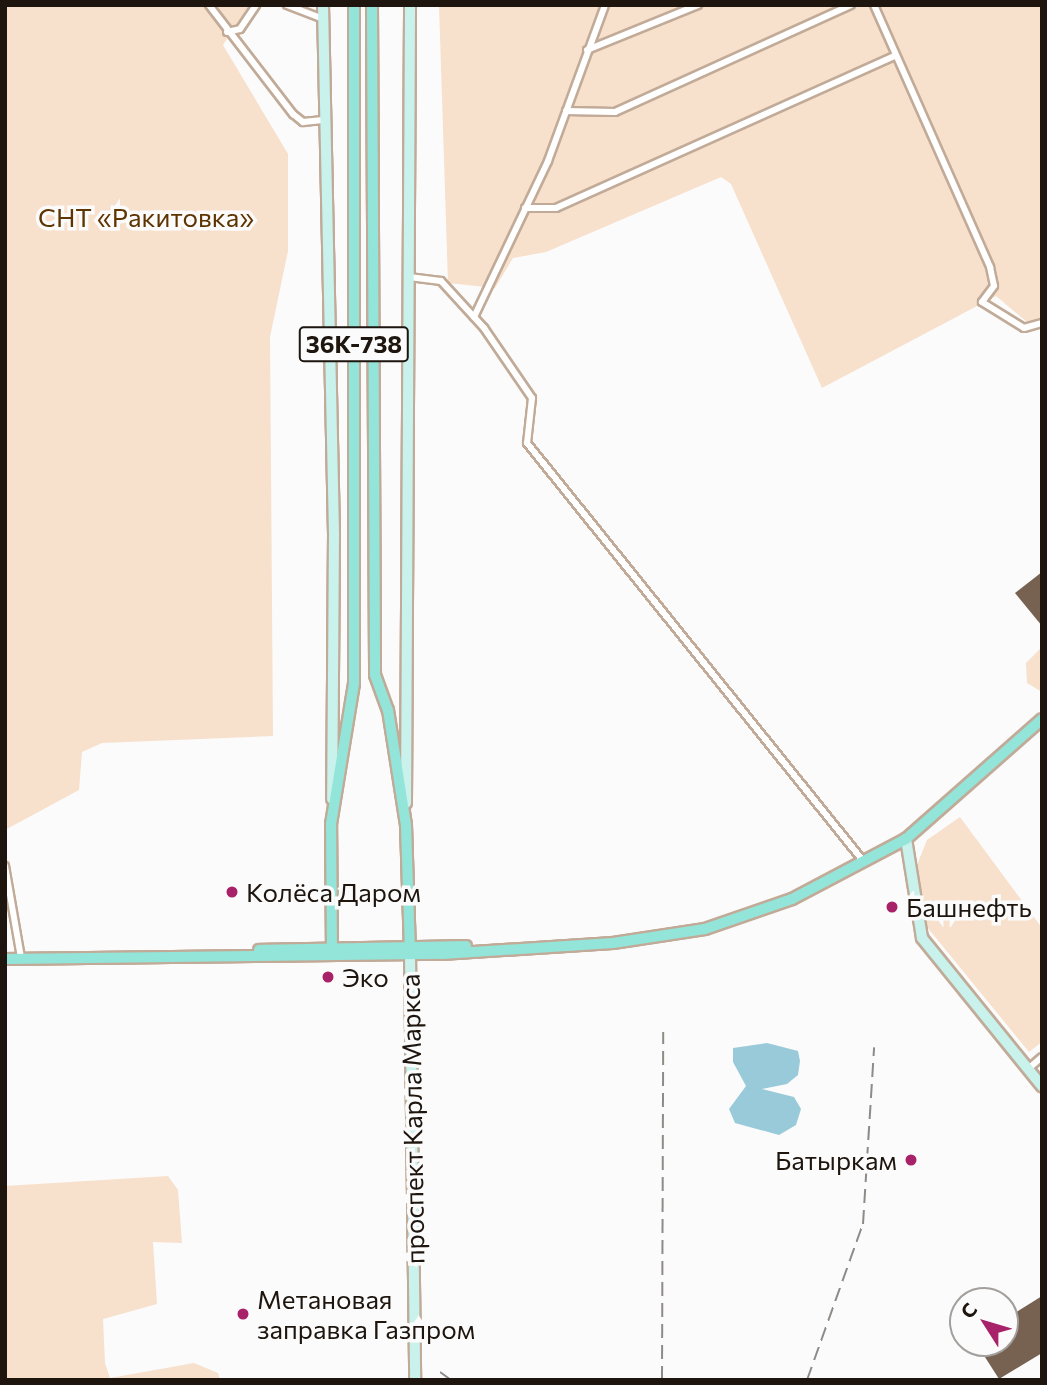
<!DOCTYPE html>
<html>
<head>
<meta charset="utf-8">
<style>
  body { margin:0 }
  #map { position:relative; width:1047px; height:1385px; overflow:hidden; background:#fbfbfb; font-family:Commissioner,sans-serif }
  div>[style] { position:absolute }
  [style*='--x'] { left:calc(var(--x)*1px); top:calc(var(--y)*1px); width:calc(var(--w)*1px); rotate:calc(var(--a)*1deg) }
  .green>* { inset:0; background:#f7e0cc }
  .water>* { inset:0; background:#99cad9 }
  .building>* { inset:0; background:#776251 }
  .roads { filter:drop-shadow(2px 0 #c1ab98) drop-shadow(-2px 0 #c1ab98) drop-shadow(0 2px #c1ab98) drop-shadow(0 -2px #c1ab98) }
  .street>* { height:6px; margin:-3px; padding:0 3px; transform-origin:3px; border-radius:3px; background:#fff }
  .secondary>* { height:10px; margin:-5px; padding:0 5px; transform-origin:5px; border-radius:5px; background:#c9f2ed }
  .primary>* { height:10px; margin:-5px; padding:0 5px; transform-origin:5px; border-radius:5px; background:#93e5da }
  .rail>* { height:2px; margin-top:-1px; transform-origin:0; background:repeating-linear-gradient(90deg,#8e8a87 0 14px,transparent 0 21px) }
  .dots>* { width:19px; height:19px; translate:-50% -50%; box-sizing:border-box; border:4px solid #fbfbfb; border-radius:50% }
  span { translate:-50% -50%; white-space:nowrap; text-align:center; line-height:1.15; -webkit-text-stroke:7px #fbfbfb; paint-order:stroke }
  .shield-label span { padding:2px 5px; background:#fbfbfb; border:2px solid; border-radius:5px; -webkit-text-stroke-width:0 }
  .shield-label { font-size:24px; color:#1d150e; font-weight:700 }
  .park-label { font-size:26px; color:#5e3400 }
  .poi-label { font-size:26px; color:#1d150e }
  .left { translate:0 -50%; text-align:left }
  .right { translate:-100% -50%; text-align:right }
  .street-label { font-size:26px; color:#1d150e }
  .frame { position:absolute; inset:0; border:7px solid #1d150e; pointer-events:none }
  .north { position:absolute; left:949px; top:1287px; width:70px; height:70px; box-sizing:border-box; background:#fbfbfb; border:2px solid #a29f9c; border-radius:50%; rotate:307deg; font-size:19px; font-weight:700; line-height:28px; text-align:center; color:#1d150e }
  .north::after { content:''; display:block; margin:auto; width:24px; height:32px; background:#a8226a; clip-path:polygon(50% 0,100% 100%,50% 72%,0 100%) }
</style>
</head>
<body>
<div id="map">
  <div class="green">
    <div style="clip-path:polygon(5px 5px,249px 5px,223px 45px,288px 154px,288px 251px,270px 337px,273px 736px,102px 743px,82px 752px,79px 790px,5px 830px)"></div>
    <div style="clip-path:polygon(439px 5px,1042px 5px,1042px 319px,1027px 322px,996px 296px,822px 388px,731px 184px,721px 177px,546px 252px,513px 258px,495px 288px,448px 283px)"></div>
    <div style="clip-path:polygon(1042px 647px,1042px 692px,1027px 683px,1026px 663px)"></div>
    <div style="clip-path:polygon(960px 817px,1042px 928px,1042px 1042px,1029px 1052px,927px 927px,917px 865px,927px 840px)"></div>
    <div style="clip-path:polygon(168px 1176px,178px 1190px,182px 1243px,153px 1242px,157px 1304px,103px 1319px,105px 1363px,110px 1378px,194px 1363px,218px 1373px,220px 1380px,5px 1380px,5px 1186px)"></div>
  </div>
  <div class="water">
    <div style="clip-path:polygon(767px 1043px,798px 1051px,800px 1061px,798px 1075px,787px 1084px,762px 1089px,794px 1097px,801px 1109px,796px 1125px,779px 1135px,735px 1123px,729px 1109px,746px 1086px,733px 1062px,733px 1048px)"></div>
  </div>
  <div class="building">
    <div style="clip-path:polygon(1042px 572px,1042px 626px,1015px 593px)"></div>
    <div style="clip-path:polygon(1042px 1296px,1042px 1353px,999px 1379px,976px 1343px,1005px 1343px,1005px 1319px)"></div>
  </div>
  <div class="roads">
    <div class="street">
      <div style="--x:209;--y:5;--w:138;--a:52.4"></div>
      <div style="--x:293;--y:114;--w:13;--a:39"></div>
      <div style="--x:303;--y:122;--w:20;--a:-6"></div>
      <div style="--x:287;--y:5;--w:39;--a:21"></div>
      <div style="--x:874;--y:5;--w:287;--a:66.1"></div>
      <div style="--x:990;--y:267;--w:19;--a:78"></div>
      <div style="--x:994;--y:286;--w:20;--a:127"></div>
      <div style="--x:982;--y:302;--w:49;--a:31.8"></div>
      <div style="--x:1024;--y:328;--w:19;--a:-16"></div>
      <div style="--x:227;--y:32;--w:13;--a:-13"></div>
      <div style="--x:240;--y:29;--w:29;--a:-56"></div>
      <div style="--x:587;--y:50;--w:120;--a:-22.1"></div>
      <div style="--x:566;--y:111;--w:49;--a:1.2"></div>
      <div style="--x:615;--y:112;--w:259;--a:-24.4"></div>
      <div style="--x:525;--y:208;--w:31;--a:0"></div>
      <div style="--x:556;--y:208;--w:371;--a:-24.2"></div>
      <div style="--x:409;--y:277;--w:32;--a:7"></div>
      <div style="--x:441;--y:281;--w:64;--a:47.5"></div>
      <div style="--x:484;--y:328;--w:85;--a:55.6"></div>
      <div style="--x:532;--y:398;--w:45;--a:96.3"></div>
      <div style="--x:527;--y:443;--w:538;--a:51.19"></div>
      <div style="--x:474;--y:317;--w:173;--a:-64.6"></div>
      <div style="--x:548;--y:161;--w:166;--a:-69.9"></div>
      <div style="--x:5;--y:866;--w:93;--a:80.1"></div>
      <div style="--x:1028;--y:1069;--w:18;--a:-41"></div>
    </div>
    <div class="secondary">
      <div style="--x:323;--y:5;--w:529;--a:88.81"></div>
      <div style="--x:334;--y:534;--w:265;--a:90.4"></div>
      <div style="--x:406;--y:803;--w:798;--a:-89.71"></div>
      <div style="--x:906;--y:839;--w:100;--a:80.8"></div>
      <div style="--x:922;--y:938;--w:191;--a:51"></div>
      <div style="--x:410;--y:954;--w:426;--a:89.3"></div>
    </div>
    <div class="primary">
      <div style="--x:372;--y:5;--w:670;--a:89.74"></div>
      <div style="--x:375;--y:675;--w:37;--a:70"></div>
      <div style="--x:388;--y:710;--w:116;--a:81.1"></div>
      <div style="--x:406;--y:825;--w:129;--a:88.2"></div>
      <div style="--x:259;--y:950;--w:207;--a:-1.1"></div>
      <div style="--x:332;--y:955;--w:131;--a:-90.4"></div>
      <div style="--x:331;--y:824;--w:143;--a:-80.7"></div>
      <div style="--x:354;--y:683;--w:678;--a:-90"></div>
      <div style="--x:5;--y:959;--w:437;--a:-0.7"></div>
      <div style="--x:442;--y:954;--w:171;--a:-3.7"></div>
      <div style="--x:613;--y:943;--w:93;--a:-8.7"></div>
      <div style="--x:705;--y:929;--w:92;--a:-19"></div>
      <div style="--x:792;--y:899;--w:129;--a:-27.8"></div>
      <div style="--x:906;--y:839;--w:181;--a:-41.4"></div>
    </div>
  </div>
  <div class="rail">
    <div style="--x:440;--y:1372;--w:14;--a:36"></div>
    <div style="--x:662;--y:1380;--w:348;--a:-89.8"></div>
    <div style="--x:807;--y:1380;--w:166;--a:-70.3"></div>
    <div style="--x:863;--y:1224;--w:177;--a:-86.4"></div>
  </div>
  <div class="dots">
    <div style="left:232px;top:892px;background:#a8226a"></div>
    <div style="left:892px;top:907px;background:#a8226a"></div>
    <div style="left:328px;top:977px;background:#a8226a"></div>
    <div style="left:911px;top:1160px;background:#a8226a"></div>
    <div style="left:243px;top:1314px;background:#a8226a"></div>
  </div>
  <div class="shield-label">
    <span style="left:354px;top:344px">36К-738</span>
  </div>
  <div class="park-label">
    <span style="left:146px;top:217px">СНТ «Ракитовка»</span>
  </div>
  <div class="poi-label">
    <span class="left" style="left:246px;top:892px">Колёса Даром</span>
    <span class="left" style="left:906px;top:907px">Башнефть</span>
    <span class="left" style="left:342px;top:977px">Эко</span>
    <span class="right" style="left:897px;top:1160px">Батыркам</span>
    <span class="left" style="left:257px;top:1314px">Метановая<br>заправка Газпром</span>
  </div>
  <div class="street-label">
    <span style="left:412px;top:1119px;rotate:-91deg">проспект Карла Маркса</span>
  </div>
  <div class="frame"></div>
  <div class="north">С</div>
</div>
</body>
</html>
